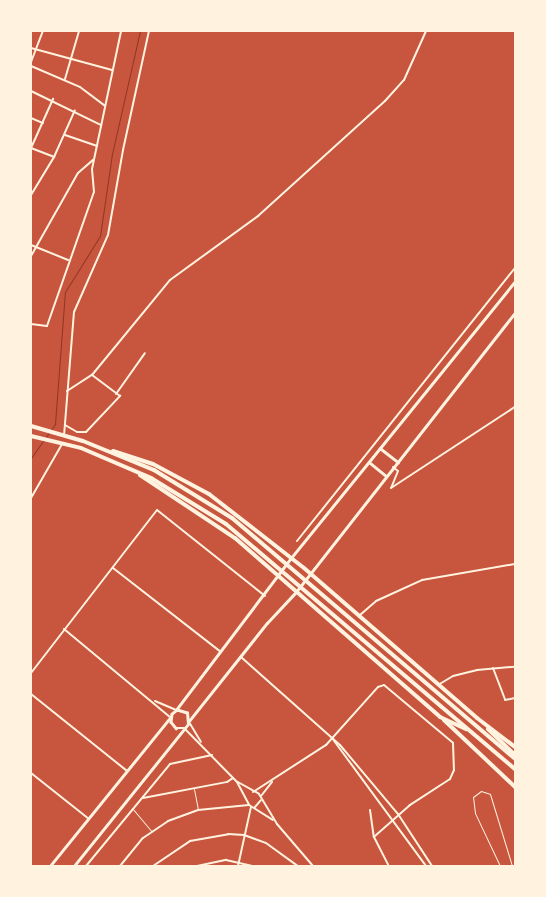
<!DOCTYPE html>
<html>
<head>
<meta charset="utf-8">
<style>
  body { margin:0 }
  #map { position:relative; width:546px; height:897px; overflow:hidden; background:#c8553d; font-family:Inter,sans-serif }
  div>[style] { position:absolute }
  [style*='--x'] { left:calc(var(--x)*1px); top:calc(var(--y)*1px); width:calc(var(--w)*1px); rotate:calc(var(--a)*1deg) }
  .stream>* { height:1px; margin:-0.5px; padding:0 0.5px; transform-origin:0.5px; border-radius:0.5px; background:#8f3625 }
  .service>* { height:1px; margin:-0.5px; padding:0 0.5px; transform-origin:0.5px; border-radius:0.5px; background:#fff3e0 }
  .minor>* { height:2px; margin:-1px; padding:0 1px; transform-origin:1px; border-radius:1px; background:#fff3e0 }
  .tertiary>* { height:2.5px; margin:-1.25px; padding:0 1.25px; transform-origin:1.25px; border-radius:1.25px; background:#fff3e0 }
  .trunk>* { height:4px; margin:-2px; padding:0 2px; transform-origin:2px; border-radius:2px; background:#fff3e0 }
  span { translate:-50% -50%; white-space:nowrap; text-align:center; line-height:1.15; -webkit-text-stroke:4px #fff3e0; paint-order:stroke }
  .frame { position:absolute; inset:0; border:32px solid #fff3e0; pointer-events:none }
</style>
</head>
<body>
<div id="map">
  <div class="stream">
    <div style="--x:31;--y:458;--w:42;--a:-54.8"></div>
    <div style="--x:55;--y:424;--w:132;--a:-85.7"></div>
    <div style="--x:65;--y:292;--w:66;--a:-58"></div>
    <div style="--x:100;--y:236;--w:83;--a:-81.7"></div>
    <div style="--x:112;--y:154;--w:126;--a:-77.2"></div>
  </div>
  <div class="service">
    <div style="--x:194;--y:789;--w:20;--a:79"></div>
    <div style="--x:132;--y:808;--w:30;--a:50"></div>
    <div style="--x:500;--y:866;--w:59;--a:-115.3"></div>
    <div style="--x:475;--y:813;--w:16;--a:-97"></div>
    <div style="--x:473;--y:797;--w:10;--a:-37"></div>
    <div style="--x:481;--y:791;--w:9;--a:18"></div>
    <div style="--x:490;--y:794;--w:75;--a:73"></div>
  </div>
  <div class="minor">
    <div style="--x:31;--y:48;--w:84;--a:15.2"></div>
    <div style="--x:31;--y:62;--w:33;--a:-69"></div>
    <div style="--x:31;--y:66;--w:53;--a:23.2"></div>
    <div style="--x:80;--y:87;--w:31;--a:37"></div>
    <div style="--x:65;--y:79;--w:50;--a:-73.7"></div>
    <div style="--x:31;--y:91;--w:78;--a:25.9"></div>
    <div style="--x:31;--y:118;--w:13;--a:23"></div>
    <div style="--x:65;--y:135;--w:34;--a:19"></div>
    <div style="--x:31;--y:148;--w:54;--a:-65.8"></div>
    <div style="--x:31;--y:148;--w:25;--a:21"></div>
    <div style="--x:31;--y:195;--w:44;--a:-58.8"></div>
    <div style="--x:54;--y:157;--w:51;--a:-65.9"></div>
    <div style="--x:31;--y:245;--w:40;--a:22"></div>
    <div style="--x:31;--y:256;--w:95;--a:-60.5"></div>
    <div style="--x:78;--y:173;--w:20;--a:-41"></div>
    <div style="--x:31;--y:324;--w:16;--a:7"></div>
    <div style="--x:47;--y:326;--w:142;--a:-70.7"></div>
    <div style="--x:94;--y:192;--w:23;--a:-95"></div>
    <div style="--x:92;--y:169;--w:141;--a:-78.1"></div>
    <div style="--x:67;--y:391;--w:30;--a:-33"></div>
    <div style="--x:92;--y:375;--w:123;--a:-50.6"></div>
    <div style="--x:170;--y:280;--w:109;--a:-36"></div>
    <div style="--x:258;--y:216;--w:171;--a:-42.2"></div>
    <div style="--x:385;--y:101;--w:28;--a:-48"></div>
    <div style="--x:404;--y:80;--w:54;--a:-65.8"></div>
    <div style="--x:116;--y:394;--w:50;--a:-54.7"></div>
    <div style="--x:65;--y:425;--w:14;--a:30"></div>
    <div style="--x:77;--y:432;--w:9;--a:0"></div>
    <div style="--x:86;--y:432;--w:50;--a:-46.6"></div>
    <div style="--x:120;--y:396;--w:35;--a:-143"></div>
    <div style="--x:64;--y:436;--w:124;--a:-85.4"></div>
    <div style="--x:74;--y:312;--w:84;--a:-66.2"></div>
    <div style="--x:108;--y:235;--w:86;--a:-80"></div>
    <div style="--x:123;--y:150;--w:122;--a:-77.7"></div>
    <div style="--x:393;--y:467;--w:6;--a:39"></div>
    <div style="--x:398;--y:471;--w:18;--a:112"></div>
    <div style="--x:391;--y:488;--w:148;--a:-33.2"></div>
    <div style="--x:31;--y:498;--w:62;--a:-60.1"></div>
    <div style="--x:297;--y:541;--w:349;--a:-51.4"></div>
    <div style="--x:113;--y:568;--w:137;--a:37.9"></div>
    <div style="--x:360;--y:615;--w:21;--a:-41"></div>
    <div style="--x:376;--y:601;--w:51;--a:-24.5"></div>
    <div style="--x:422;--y:580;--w:94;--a:-9.8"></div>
    <div style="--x:64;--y:629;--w:138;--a:39.7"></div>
    <div style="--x:241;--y:657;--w:132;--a:41.6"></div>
    <div style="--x:340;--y:745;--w:90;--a:50"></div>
    <div style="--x:398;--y:814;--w:62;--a:56.8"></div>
    <div style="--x:493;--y:668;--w:34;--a:69"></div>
    <div style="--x:505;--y:700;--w:10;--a:-11"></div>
    <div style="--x:31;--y:673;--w:206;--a:-52.3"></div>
    <div style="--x:157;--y:510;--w:138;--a:38.5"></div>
    <div style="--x:438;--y:685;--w:17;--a:-31"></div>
    <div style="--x:453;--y:676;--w:25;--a:-14"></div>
    <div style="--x:477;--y:670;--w:38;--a:-5"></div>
    <div style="--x:31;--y:694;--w:123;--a:38.7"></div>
    <div style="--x:155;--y:701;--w:23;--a:23"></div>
    <div style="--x:189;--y:722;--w:23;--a:59"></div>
    <div style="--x:184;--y:728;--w:74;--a:45.5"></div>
    <div style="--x:236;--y:781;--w:26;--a:29"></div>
    <div style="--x:259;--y:794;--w:35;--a:59"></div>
    <div style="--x:277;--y:824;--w:55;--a:49.4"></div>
    <div style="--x:332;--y:738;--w:159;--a:53.7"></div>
    <div style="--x:31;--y:773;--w:74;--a:38.4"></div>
    <div style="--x:237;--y:782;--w:26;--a:62"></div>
    <div style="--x:249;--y:805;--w:28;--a:32"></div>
    <div style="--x:253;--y:792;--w:87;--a:-32.8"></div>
    <div style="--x:326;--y:745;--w:78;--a:-48.1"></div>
    <div style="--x:378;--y:687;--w:6;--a:-18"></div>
    <div style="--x:384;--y:685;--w:90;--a:40"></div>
    <div style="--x:453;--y:743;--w:27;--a:88"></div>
    <div style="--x:454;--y:770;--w:10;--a:114"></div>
    <div style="--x:450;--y:779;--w:48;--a:147"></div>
    <div style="--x:410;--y:805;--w:48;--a:138.4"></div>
    <div style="--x:261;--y:796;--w:18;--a:-52"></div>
    <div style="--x:143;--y:798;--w:86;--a:-10.8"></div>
    <div style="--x:227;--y:782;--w:7;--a:-34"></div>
    <div style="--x:255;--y:807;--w:9;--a:-49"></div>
    <div style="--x:370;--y:810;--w:27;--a:82"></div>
    <div style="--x:374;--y:837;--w:33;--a:63"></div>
    <div style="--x:86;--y:866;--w:132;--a:-50.5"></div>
    <div style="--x:170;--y:764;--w:43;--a:-12.1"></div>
    <div style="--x:120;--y:866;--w:36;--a:-51"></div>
    <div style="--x:143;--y:838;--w:30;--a:-34"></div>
    <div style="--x:168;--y:821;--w:32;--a:-20"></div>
    <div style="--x:198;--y:810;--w:51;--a:-5.6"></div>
    <div style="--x:153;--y:866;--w:45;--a:-34"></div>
    <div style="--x:190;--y:841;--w:39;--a:-10"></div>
    <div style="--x:228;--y:834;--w:16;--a:4"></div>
    <div style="--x:244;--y:835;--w:23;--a:20"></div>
    <div style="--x:266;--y:843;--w:39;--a:36"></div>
    <div style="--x:197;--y:866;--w:30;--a:-12"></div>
    <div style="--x:226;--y:860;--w:26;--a:13"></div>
    <div style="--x:238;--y:866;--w:60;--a:-77.6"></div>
  </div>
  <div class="tertiary">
    <div style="--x:380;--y:448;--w:23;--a:38"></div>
    <div style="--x:369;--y:462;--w:22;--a:39"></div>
    <div style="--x:176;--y:710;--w:191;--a:-52.9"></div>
    <div style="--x:291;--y:558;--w:356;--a:-51"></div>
    <div style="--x:189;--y:721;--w:125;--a:-51.5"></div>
    <div style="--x:267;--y:623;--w:42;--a:-46.9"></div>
    <div style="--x:296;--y:592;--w:355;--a:-51.9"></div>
    <div style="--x:50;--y:866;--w:189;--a:-51"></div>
    <div style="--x:74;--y:866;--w:182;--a:-51.2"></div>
    <div style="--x:188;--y:724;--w:11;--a:-95"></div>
    <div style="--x:187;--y:713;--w:10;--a:-163"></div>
    <div style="--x:177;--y:710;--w:6;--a:141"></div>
    <div style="--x:172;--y:714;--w:8;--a:97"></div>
    <div style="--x:171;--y:722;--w:8;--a:50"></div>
    <div style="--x:176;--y:728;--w:7;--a:0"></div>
  </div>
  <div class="trunk">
    <div style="--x:31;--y:426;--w:54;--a:16.1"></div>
    <div style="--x:83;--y:441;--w:77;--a:22.2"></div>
    <div style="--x:154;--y:470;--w:92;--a:31.6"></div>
    <div style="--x:232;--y:518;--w:372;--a:40.4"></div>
    <div style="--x:31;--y:436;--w:51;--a:13.5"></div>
    <div style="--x:81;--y:448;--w:76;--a:23.2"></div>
    <div style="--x:151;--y:478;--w:88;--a:31.5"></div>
    <div style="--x:226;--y:524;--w:379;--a:40.3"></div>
    <div style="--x:113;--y:451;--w:42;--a:18"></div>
    <div style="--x:153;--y:464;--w:64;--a:28.2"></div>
    <div style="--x:209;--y:494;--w:120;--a:37.9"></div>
    <div style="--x:304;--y:568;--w:229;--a:40.9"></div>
    <div style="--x:477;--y:718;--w:48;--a:37.3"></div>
    <div style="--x:140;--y:475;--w:114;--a:33.6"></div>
    <div style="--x:235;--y:538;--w:272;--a:41.1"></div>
    <div style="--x:440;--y:717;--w:29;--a:25"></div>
    <div style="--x:444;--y:720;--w:98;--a:43.3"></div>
    <div style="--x:488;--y:729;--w:37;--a:44"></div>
  </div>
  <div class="frame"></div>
</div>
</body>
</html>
